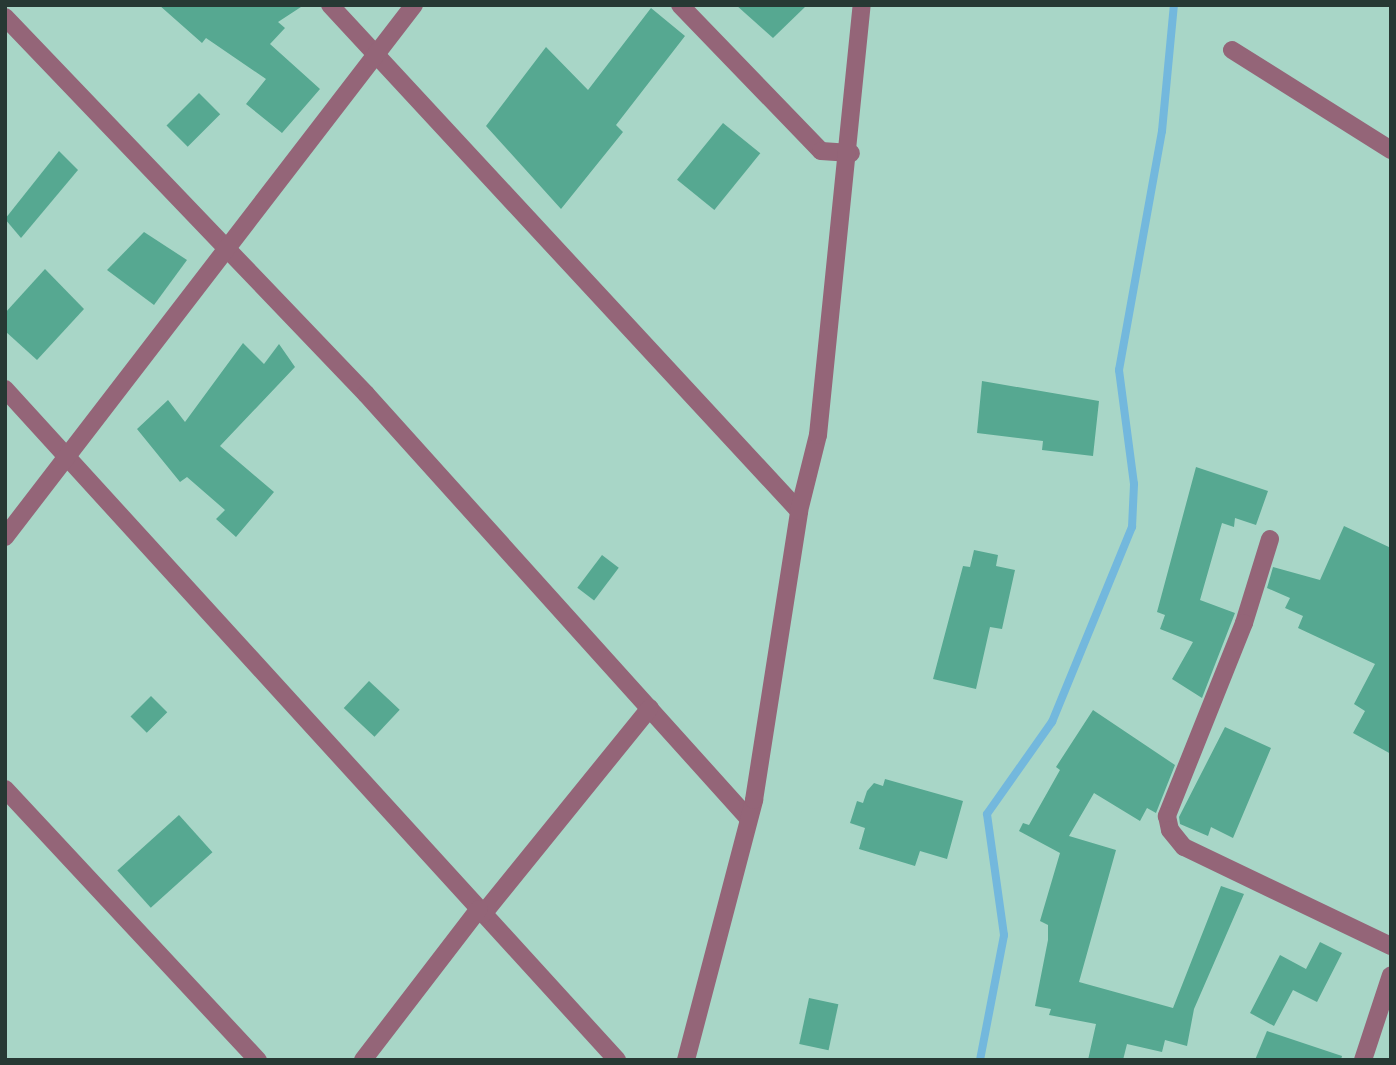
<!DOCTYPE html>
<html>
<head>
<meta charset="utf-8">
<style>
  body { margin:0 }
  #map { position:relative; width:1396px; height:1065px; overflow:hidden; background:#a8d6c7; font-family:"Exo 2",sans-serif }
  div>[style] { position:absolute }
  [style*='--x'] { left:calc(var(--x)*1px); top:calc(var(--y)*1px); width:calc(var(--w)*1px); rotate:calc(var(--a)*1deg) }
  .stream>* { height:8px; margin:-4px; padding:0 4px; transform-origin:4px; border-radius:4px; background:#73b8dd }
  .building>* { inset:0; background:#56a891; transform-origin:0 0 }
  .minor>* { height:18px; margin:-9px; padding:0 9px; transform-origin:9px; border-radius:9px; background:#946578 }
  span { translate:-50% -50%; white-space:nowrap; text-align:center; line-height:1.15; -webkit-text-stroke:6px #a8d6c7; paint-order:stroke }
  .frame { position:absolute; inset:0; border:7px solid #273934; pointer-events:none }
</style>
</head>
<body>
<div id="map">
  <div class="stream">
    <div style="--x:980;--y:1060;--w:127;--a:-79.1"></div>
    <div style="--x:1004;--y:935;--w:122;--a:-98"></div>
    <div style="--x:987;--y:814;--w:113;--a:-54.8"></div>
    <div style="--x:1052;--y:722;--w:211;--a:-67.7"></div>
    <div style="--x:1132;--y:527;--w:43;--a:-87.3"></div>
    <div style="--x:1134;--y:484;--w:115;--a:-97.5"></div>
    <div style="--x:1119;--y:370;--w:243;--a:-79.8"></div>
    <div style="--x:1162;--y:131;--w:127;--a:-84.6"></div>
  </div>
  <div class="building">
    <div style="clip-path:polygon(159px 5px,304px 5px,278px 22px,285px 28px,270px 44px,320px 89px,282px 133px,246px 104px,266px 79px,206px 38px,202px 43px)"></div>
    <div style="clip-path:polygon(736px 5px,807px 5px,773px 38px)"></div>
    <div style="clip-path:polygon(651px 8px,685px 36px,616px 125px,623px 132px,561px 209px,486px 126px,546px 47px,588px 90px)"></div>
    <div style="left:199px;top:93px;width:30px;height:46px;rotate:45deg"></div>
    <div style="left:723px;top:123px;width:48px;height:73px;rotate:39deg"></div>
    <div style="clip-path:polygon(59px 151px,78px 170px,21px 238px,5px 219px)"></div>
    <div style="clip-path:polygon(144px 232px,187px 260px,154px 305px,107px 270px)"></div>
    <div style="clip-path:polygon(45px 269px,84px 309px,37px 360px,5px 331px,5px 313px)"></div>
    <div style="clip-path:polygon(243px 343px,264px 364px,279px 344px,295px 367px,220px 446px,274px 492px,236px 537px,216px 519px,225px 510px,187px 477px,180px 482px,137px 429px,168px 400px,185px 422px)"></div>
    <div style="clip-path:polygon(982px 381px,1099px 401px,1093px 456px,1042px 450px,1043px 441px,977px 433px)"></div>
    <div style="clip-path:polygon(1196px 467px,1268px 491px,1256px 525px,1235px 518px,1234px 527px,1222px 523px,1200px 600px,1235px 613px,1202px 698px,1172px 679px,1193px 642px,1160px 629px,1165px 615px,1157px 612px)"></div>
    <div style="clip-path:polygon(1344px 526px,1391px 548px,1391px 754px,1353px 733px,1365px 711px,1354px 704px,1375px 664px,1298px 628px,1303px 616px,1285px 608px,1290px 598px,1267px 588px,1273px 567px,1320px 580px)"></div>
    <div style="clip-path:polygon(974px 550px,998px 555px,996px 566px,1015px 570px,1002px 629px,990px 627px,976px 689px,933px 679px,963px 566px,970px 567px)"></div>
    <div style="left:602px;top:555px;width:21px;height:41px;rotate:37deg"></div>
    <div style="left:369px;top:681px;width:42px;height:37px;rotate:43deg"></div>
    <div style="left:151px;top:696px;width:23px;height:29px;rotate:45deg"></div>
    <div style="clip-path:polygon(1093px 710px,1175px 765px,1156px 813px,1147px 808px,1140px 821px,1094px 793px,1069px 836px,1116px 850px,1079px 982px,1173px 1008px,1221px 886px,1244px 894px,1194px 1009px,1187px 1046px,1165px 1040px,1162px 1052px,1127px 1044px,1123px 1060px,1088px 1060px,1096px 1024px,1049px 1015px,1051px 1009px,1035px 1006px,1048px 940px,1048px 925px,1040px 921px,1060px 853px,1019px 831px,1023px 823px,1029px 825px,1060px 770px,1056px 767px)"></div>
    <div style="clip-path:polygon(1225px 727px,1271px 748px,1233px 838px,1211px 827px,1208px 836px,1180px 824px,1179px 817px)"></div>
    <div style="clip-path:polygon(885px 779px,963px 801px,947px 859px,920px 851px,915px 866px,859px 849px,865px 828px,850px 823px,857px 801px,863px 803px,867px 791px,874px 783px,883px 786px)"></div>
    <div style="left:179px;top:815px;width:50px;height:83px;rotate:48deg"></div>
    <div style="clip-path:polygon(1320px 942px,1342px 953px,1317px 1002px,1293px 990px,1274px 1026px,1250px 1013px,1280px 955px,1306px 969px)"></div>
    <div style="left:809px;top:998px;width:30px;height:47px;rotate:12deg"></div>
    <div style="clip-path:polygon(1267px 1031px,1342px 1056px,1341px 1060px,1255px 1060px)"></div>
  </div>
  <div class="minor">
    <div style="--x:330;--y:5;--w:690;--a:47.17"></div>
    <div style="--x:680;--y:5;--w:203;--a:46"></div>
    <div style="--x:821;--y:151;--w:30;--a:4"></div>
    <div style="--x:5;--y:17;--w:522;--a:46.24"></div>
    <div style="--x:366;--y:394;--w:571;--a:47.98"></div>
    <div style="--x:1232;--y:50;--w:188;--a:32.2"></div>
    <div style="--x:5;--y:389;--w:908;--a:47.63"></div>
    <div style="--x:5;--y:537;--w:671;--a:-52.45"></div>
    <div style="--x:1270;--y:539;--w:88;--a:107.2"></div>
    <div style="--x:1244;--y:623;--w:208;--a:111.8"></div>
    <div style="--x:1167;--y:816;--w:14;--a:78"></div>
    <div style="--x:1170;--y:830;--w:22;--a:51"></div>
    <div style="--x:1184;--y:847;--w:229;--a:25.6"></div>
    <div style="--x:5;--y:789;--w:371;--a:47"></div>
    <div style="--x:483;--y:914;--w:265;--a:-51"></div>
    <div style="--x:363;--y:1060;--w:190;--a:-52.5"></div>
    <div style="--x:686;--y:1060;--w:269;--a:-75.3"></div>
    <div style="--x:754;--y:800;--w:292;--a:-81.1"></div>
    <div style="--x:799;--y:511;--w:78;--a:-76"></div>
    <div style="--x:818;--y:435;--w:432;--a:-84.2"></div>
    <div style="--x:1363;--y:1060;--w:89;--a:-71.8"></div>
  </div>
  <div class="frame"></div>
</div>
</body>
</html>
